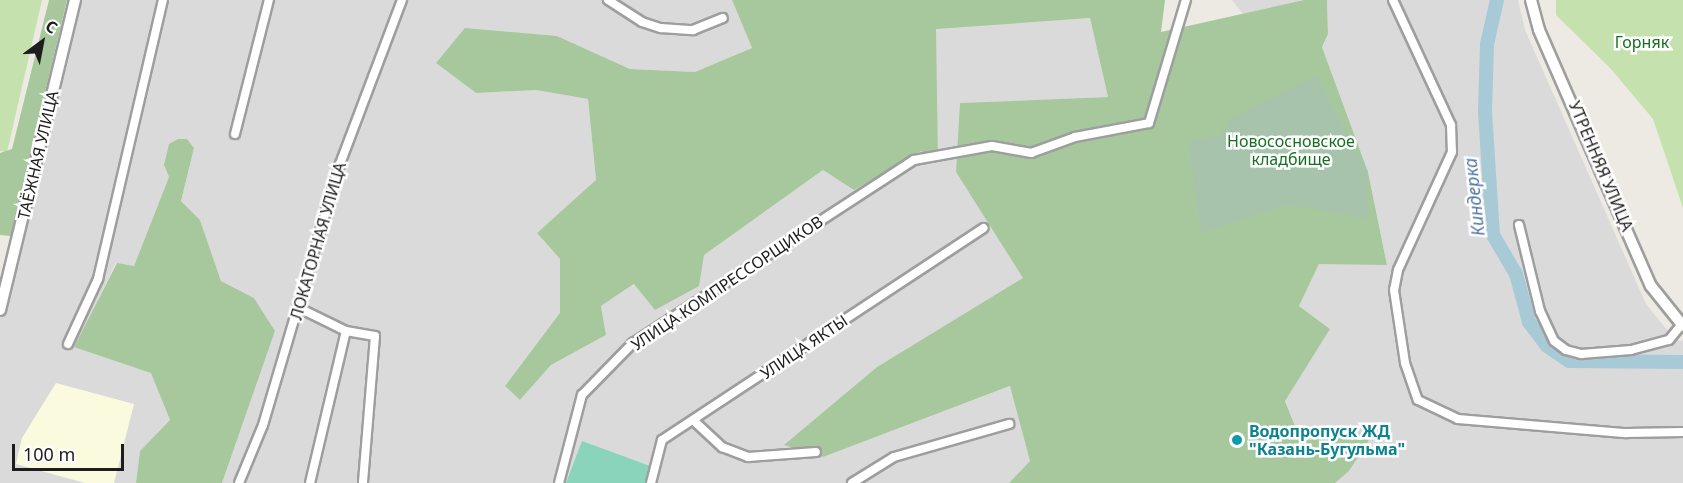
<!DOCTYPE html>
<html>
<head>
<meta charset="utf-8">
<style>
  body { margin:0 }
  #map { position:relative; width:1683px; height:483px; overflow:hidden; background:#edeae3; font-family:"Noto Sans",sans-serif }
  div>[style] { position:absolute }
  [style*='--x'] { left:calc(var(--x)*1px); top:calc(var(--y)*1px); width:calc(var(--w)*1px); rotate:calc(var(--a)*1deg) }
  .residential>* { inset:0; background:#dadada }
  .education>* { inset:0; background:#fafbde }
  .grass>* { inset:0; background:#c5e2ae }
  .forest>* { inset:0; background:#a7c89c }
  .cemetery>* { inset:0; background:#a7c3ac }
  .pitch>* { inset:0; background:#89d4ba }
  .river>* { height:14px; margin:-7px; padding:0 7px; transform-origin:7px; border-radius:7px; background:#a8cad6 }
  .roads { filter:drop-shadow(2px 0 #9e9e9e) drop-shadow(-2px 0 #9e9e9e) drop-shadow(0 2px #9e9e9e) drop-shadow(0 -2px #9e9e9e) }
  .minor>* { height:8px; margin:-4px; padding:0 4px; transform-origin:4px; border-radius:4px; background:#fff }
  .tertiary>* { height:10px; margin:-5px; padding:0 5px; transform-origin:5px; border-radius:5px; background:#fff }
  .dots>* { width:16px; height:16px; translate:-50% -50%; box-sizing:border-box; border:3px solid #fff; border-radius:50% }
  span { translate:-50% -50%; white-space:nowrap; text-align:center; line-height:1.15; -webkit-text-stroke:5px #fff; paint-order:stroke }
  .park-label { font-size:16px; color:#166f21 }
  .street-label { font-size:16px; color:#1d1d1d }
  .culture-label { font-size:16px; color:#0d838f; font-weight:700 }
  .left { translate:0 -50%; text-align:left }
  .water-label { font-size:18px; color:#5377a2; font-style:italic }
  .north { position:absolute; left:12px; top:12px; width:60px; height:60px; -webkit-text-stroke:4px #fff; paint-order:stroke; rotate:32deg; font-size:16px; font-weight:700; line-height:24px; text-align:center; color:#1d1d1d }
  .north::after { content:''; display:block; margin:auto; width:21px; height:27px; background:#1d1d1d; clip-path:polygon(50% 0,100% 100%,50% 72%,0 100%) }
  .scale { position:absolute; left:12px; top:444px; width:112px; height:27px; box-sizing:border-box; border:3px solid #1d1d1d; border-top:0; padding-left:8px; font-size:18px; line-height:21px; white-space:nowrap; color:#1d1d1d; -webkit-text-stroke:4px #fff; paint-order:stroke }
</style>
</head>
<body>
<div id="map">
  <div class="residential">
    <div style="clip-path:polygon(69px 0,732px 0,752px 48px,695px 72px,630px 69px,557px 36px,436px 63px,476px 93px,536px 90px,588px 99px,596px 181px,537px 233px,560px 259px,560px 314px,505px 386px,520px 400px,551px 365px,606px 335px,601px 306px,635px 284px,704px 255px,823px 170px,854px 189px,921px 151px,936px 28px,1090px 18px,1108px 97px,961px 103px,956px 172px,1024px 278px,877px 367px,785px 445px,823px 457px,1011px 386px,1030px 461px,1009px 483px,222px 483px,275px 331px,254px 298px,221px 281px,200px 220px,181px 201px,194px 148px,164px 165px,169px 177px,134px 266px,116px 263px,75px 347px,151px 372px,170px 420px,140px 451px,136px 483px,0 483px,0 292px)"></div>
    <div style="clip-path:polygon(1232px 0,1304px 0,1243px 14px)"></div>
    <div style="clip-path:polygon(1327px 0,1518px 0,1525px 30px,1646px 304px,1675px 340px,1683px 341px,1683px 483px,1335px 483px,1349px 471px,1365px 434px,1301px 441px,1285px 400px,1330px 329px,1299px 306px,1319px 264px,1387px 264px,1368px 172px,1322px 47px,1328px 34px)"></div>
  </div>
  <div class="education">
    <div style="clip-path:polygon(56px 383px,134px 404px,114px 483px,85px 483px,16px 464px,22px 438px)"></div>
  </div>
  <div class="grass">
    <div style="clip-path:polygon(0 0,42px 0,7px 152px,0 151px)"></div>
    <div style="clip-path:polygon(1556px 0,1683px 0,1683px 208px,1653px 119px,1611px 69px,1556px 15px)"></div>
  </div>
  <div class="forest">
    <div style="clip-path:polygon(49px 0,67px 0,11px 236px,0 235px,0 153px,12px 149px)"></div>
    <div style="clip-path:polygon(732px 0,1165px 0,1161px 32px,1304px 0,1327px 0,1328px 34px,1322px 47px,1368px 172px,1387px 265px,1319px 264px,1299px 306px,1330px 329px,1285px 401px,1301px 441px,1365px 434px,1369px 440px,1349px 471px,1335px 483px,1009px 483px,1030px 461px,1010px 386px,823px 457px,784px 445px,877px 367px,1023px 278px,956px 172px,960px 103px,1108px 97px,1090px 18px,936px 29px,938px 161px,921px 151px,854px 190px,823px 170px,704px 255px,699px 286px,655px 310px,634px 284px,601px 306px,606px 335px,551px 365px,520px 400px,505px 386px,560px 313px,560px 259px,537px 233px,596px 180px,588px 99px,536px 90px,476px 93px,436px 63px,465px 28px,557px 36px,630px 69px,695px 72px,752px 48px)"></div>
    <div style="clip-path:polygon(178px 139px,187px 139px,194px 148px,181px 201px,200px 220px,221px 281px,254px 298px,275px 331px,222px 483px,136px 483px,140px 451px,170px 420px,151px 373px,74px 347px,117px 263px,134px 266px,169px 177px,164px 165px,169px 144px)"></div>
  </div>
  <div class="cemetery">
    <div style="clip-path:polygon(1315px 76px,1368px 172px,1368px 218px,1287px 205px,1201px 232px,1188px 141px,1220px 136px,1232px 118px)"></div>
  </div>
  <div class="pitch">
    <div style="clip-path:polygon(582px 441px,650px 466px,645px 483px,566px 483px)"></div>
  </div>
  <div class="river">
    <div style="--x:1497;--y:0;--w:45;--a:102.8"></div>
    <div style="--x:1487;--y:44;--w:68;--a:91.7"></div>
    <div style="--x:1485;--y:112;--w:123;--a:86.3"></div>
    <div style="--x:1493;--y:235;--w:45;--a:59.5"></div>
    <div style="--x:1516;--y:274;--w:50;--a:74.8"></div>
    <div style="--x:1529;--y:322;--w:30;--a:53"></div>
    <div style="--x:1547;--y:346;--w:27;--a:34"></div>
    <div style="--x:1569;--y:361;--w:114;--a:0.5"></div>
  </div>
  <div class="roads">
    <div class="minor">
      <div style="--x:608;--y:0;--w:40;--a:32.9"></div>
      <div style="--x:642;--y:22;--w:20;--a:18"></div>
      <div style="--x:661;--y:28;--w:32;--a:4"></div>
      <div style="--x:693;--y:30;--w:32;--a:-22"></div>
      <div style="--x:1393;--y:0;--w:138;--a:65.1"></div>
      <div style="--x:1451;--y:125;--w:27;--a:88"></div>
      <div style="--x:1452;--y:152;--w:130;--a:114.6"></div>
      <div style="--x:1398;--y:270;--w:20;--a:101"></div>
      <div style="--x:1394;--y:290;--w:74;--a:81.4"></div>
      <div style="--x:1405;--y:363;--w:39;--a:71"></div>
      <div style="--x:1418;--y:400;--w:44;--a:25.4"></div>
      <div style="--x:1458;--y:419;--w:169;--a:4.8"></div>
      <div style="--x:1626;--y:433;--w:57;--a:-1"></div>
      <div style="--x:235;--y:134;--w:138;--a:-75.8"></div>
      <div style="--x:1519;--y:225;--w:89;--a:76.3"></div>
      <div style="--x:1540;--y:311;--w:33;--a:65"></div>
      <div style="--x:1554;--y:341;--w:15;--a:37"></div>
      <div style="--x:1566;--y:350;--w:16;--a:15"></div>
      <div style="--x:1581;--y:354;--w:50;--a:-4.6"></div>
      <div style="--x:1631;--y:350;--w:39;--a:-15"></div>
      <div style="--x:1669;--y:340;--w:19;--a:-51"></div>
      <div style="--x:299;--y:308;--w:52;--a:26.1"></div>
      <div style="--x:346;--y:331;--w:29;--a:10"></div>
      <div style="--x:375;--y:336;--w:147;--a:94.7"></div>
      <div style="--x:68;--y:344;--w:72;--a:-65.2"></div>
      <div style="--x:98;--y:279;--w:286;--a:-76.9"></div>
      <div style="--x:693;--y:420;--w:40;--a:43"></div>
      <div style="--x:722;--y:447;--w:28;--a:21"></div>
      <div style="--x:748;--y:457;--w:68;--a:-4.2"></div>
      <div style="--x:239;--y:483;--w:63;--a:-67.5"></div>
      <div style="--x:263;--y:425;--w:272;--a:-73.6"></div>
      <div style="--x:340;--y:164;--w:175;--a:-69.3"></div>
      <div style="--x:310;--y:483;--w:156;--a:-76.7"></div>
      <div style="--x:559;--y:483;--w:91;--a:-75.4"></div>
      <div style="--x:582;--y:395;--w:73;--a:-45.6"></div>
      <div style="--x:633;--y:343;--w:335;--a:-33.1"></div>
      <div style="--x:914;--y:160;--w:79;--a:-10.2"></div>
      <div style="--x:992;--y:146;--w:40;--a:10"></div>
      <div style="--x:1031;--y:153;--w:47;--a:-20"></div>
      <div style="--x:1075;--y:137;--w:75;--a:-10.7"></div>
      <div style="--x:1149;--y:123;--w:128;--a:-73.3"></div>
      <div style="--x:651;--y:483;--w:44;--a:-75.7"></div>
      <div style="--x:662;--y:440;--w:385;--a:-33.4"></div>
      <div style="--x:852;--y:483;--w:49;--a:-31.8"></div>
      <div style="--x:894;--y:457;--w:120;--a:-16"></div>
    </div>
    <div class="tertiary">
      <div style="--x:1531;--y:0;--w:31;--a:75"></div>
      <div style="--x:1539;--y:30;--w:279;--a:66.4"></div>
      <div style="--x:1651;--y:286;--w:51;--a:51.3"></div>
      <div style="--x:0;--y:310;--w:319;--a:-76.4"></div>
    </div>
  </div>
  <div class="dots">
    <div style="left:1237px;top:440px;background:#0f9aa8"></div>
  </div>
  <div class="park-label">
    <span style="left:1642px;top:42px">Горняк</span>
    <span style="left:1291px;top:150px">Новососновское<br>кладбище</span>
  </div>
  <div class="street-label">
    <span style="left:38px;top:155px;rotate:-77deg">ТАЁЖНАЯ УЛИЦА</span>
    <span style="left:1601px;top:166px;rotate:67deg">УТРЕННЯЯ УЛИЦА</span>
    <span style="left:318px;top:241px;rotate:-74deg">ЛОКАТОРНАЯ УЛИЦА</span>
    <span style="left:727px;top:283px;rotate:-34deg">УЛИЦА КОМПРЕССОРЩИКОВ</span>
    <span style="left:804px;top:347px;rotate:-34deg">УЛИЦА ЯКТЫ</span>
  </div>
  <div class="culture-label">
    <span class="left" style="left:1249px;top:440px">Водопропуск ЖД<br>"Казань-Бугульма"</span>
  </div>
  <div class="water-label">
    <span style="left:1474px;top:197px;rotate:-96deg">Киндерка</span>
  </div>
  <div class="north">С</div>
  <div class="scale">100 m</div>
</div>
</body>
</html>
